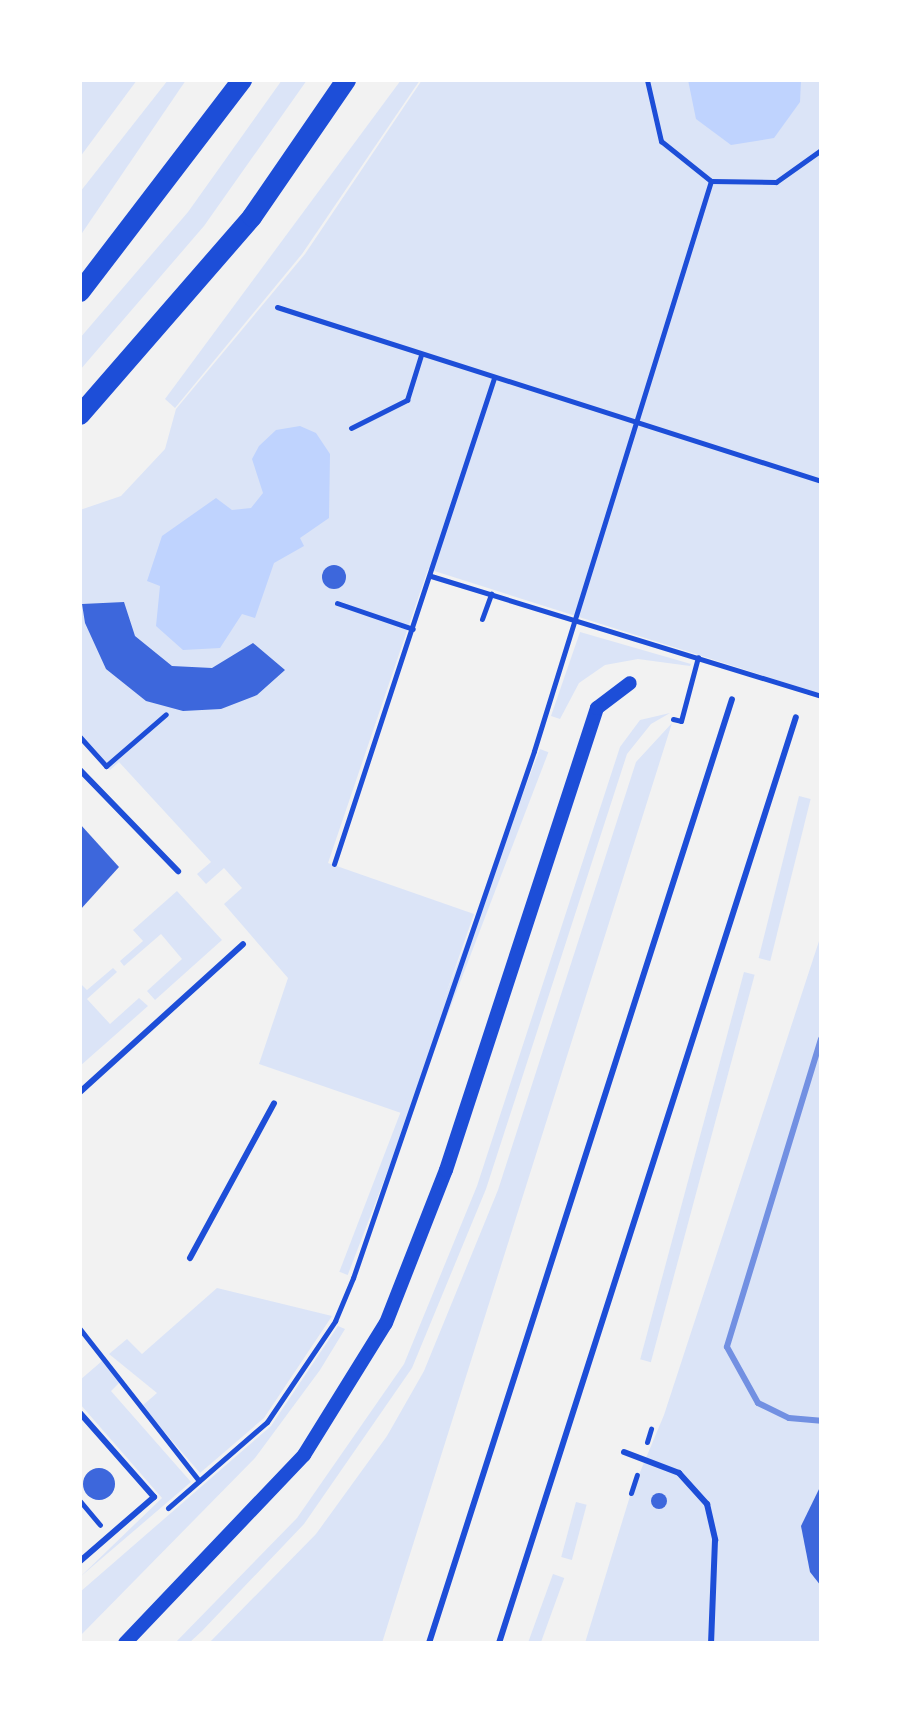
<!DOCTYPE html>
<html>
<head>
<meta charset="utf-8">
<style>
  body { margin:0 }
  #map { position:relative; width:901px; height:1723px; overflow:hidden; background:#f2f2f2; font-family:Roboto,sans-serif }
  div>[style] { position:absolute }
  [style*='--x'] { left:calc(var(--x)*1px); top:calc(var(--y)*1px); width:calc(var(--w)*1px); rotate:calc(var(--a)*1deg) }
  .green>* { inset:0; background:#dbe4f7; transform-origin:0 0 }
  .water>* { inset:0; background:#bfd3fe }
  .building>* { inset:0; background:#3d67dc }
  .round { border-radius:50% }
  .path>* { height:5px; margin:-2.5px; padding:0 2.5px; transform-origin:2.5px; border-radius:2.5px; background:#1d4ed8 }
  .service>* { height:6px; margin:-3px; padding:0 3px; transform-origin:3px; border-radius:3px; background:#1d4ed8 }
  .tertiary>* { height:14px; margin:-7px; padding:0 7px; transform-origin:7px; border-radius:7px; background:#1d4ed8 }
  .primary>* { height:20px; margin:-10px; padding:0 10px; transform-origin:10px; border-radius:10px; background:#1d4ed8 }
  .rail>* { height:6px; margin:-3px; padding:0 3px; transform-origin:3px; border-radius:3px; background:#7290e2 }
  span { translate:-50% -50%; white-space:nowrap; text-align:center; line-height:1.15; -webkit-text-stroke:6px #fff; paint-order:stroke }
  .frame { position:absolute; inset:0; border:82px solid #fff; pointer-events:none }
</style>
</head>
<body>
<div id="map">
  <div class="green">
    <div style="clip-path:polygon(80px 80px,137px 80px,80px 157px)"></div>
    <div style="clip-path:polygon(168px 80px,186px 80px,80px 236px,80px 192px)"></div>
    <div style="clip-path:polygon(282px 80px,307px 80px,204px 226px,80px 370px,80px 338px,188px 212px)"></div>
    <div style="clip-path:polygon(401px 80px,420px 80px,302px 254px,175px 408px,165px 399px)"></div>
    <div style="clip-path:polygon(422px 80px,821px 80px,821px 694px,428px 569px,328px 863px,474px 914px,404px 1114px,259px 1064px,288px 978px,224px 904px,242px 888px,224px 868px,206px 884px,197px 874px,211px 862px,119px 762px,110px 770px,80px 736px,80px 510px,121px 496px,165px 449px,176px 409px,305px 254px)"></div>
    <div style="clip-path:polygon(580px 632px,691px 664px,690px 666px,638px 659px,605px 665px,579px 683px,560px 719px,551px 716px)"></div>
    <div style="clip-path:polygon(670px 713px,651px 724px,627px 754px,486px 1189px,412px 1368px,304px 1524px,202px 1631px,189px 1643px,175px 1643px,297px 1518px,404px 1364px,477px 1186px,620px 747px,640px 720px)"></div>
    <div style="clip-path:polygon(672px 723px,382px 1643px,209px 1643px,316px 1534px,387px 1436px,424px 1371px,498px 1190px,636px 762px)"></div>
    <div style="left:540px;top:749px;width:9px;height:560px;rotate:21deg"></div>
    <div style="left:799px;top:796px;width:12px;height:167px;rotate:14deg"></div>
    <div style="clip-path:polygon(177px 891px,222px 940px,155px 1000px,147px 991px,182px 959px,161px 934px,124px 966px,120px 961px,143px 941px,133px 930px)"></div>
    <div style="clip-path:polygon(821px 935px,821px 1643px,585px 1643px,630px 1496px,664px 1415px)"></div>
    <div style="clip-path:polygon(113px 968px,117px 972px,87px 999px,110px 1024px,139px 998px,148px 1006px,80px 1066px,80px 983px,87px 990px)"></div>
    <div style="left:744px;top:972px;width:11px;height:401px;rotate:15deg"></div>
    <div style="clip-path:polygon(217px 1288px,332px 1316px,264px 1418px,200px 1473px,142px 1406px,157px 1393px,109px 1354px,127px 1339px,142px 1354px)"></div>
    <div style="clip-path:polygon(338px 1326px,345px 1329px,320px 1370px,255px 1458px,80px 1636px,80px 1592px,271px 1426px)"></div>
    <div style="clip-path:polygon(102px 1361px,120px 1382px,111px 1391px,191px 1482px,80px 1577px,162px 1498px,80px 1404px,80px 1380px)"></div>
    <div style="left:576px;top:1502px;width:11px;height:57px;rotate:15deg"></div>
    <div style="left:553px;top:1574px;width:12px;height:72px;rotate:20deg"></div>
  </div>
  <div class="water">
    <div style="clip-path:polygon(688px 80px,801px 80px,800px 102px,774px 138px,731px 145px,696px 119px)"></div>
    <div style="clip-path:polygon(300px 426px,316px 433px,330px 454px,329px 518px,300px 538px,304px 546px,274px 563px,255px 618px,242px 614px,220px 648px,183px 650px,156px 626px,160px 586px,147px 581px,162px 536px,216px 498px,232px 510px,251px 508px,263px 493px,252px 459px,259px 446px,276px 430px)"></div>
  </div>
  <div class="building">
    <div class="round" style="left:322px;top:565px;width:24px;height:24px"></div>
    <div style="clip-path:polygon(124px 602px,135px 636px,172px 666px,212px 668px,253px 643px,285px 670px,257px 695px,221px 709px,183px 711px,146px 701px,106px 669px,85px 623px,82px 604px)"></div>
    <div style="clip-path:polygon(80px 824px,119px 867px,80px 910px)"></div>
    <div class="round" style="left:83px;top:1468px;width:32px;height:32px"></div>
    <div style="clip-path:polygon(821px 1485px,821px 1586px,810px 1572px,801px 1526px)"></div>
    <div class="round" style="left:651px;top:1493px;width:16px;height:16px"></div>
  </div>
  <div class="path">
    <div style="--x:647;--y:80;--w:63;--a:77.1"></div>
    <div style="--x:661;--y:141;--w:64;--a:38.7"></div>
    <div style="--x:711;--y:181;--w:65;--a:0.9"></div>
    <div style="--x:776;--y:182;--w:55;--a:-35.4"></div>
    <div style="--x:277;--y:307;--w:571;--a:17.74"></div>
    <div style="--x:351;--y:428;--w:63;--a:-26.6"></div>
    <div style="--x:407;--y:400;--w:47;--a:-72.7"></div>
    <div style="--x:431;--y:576;--w:408;--a:17.1"></div>
    <div style="--x:337;--y:603;--w:80;--a:18.9"></div>
    <div style="--x:482;--y:619;--w:27;--a:-70"></div>
    <div style="--x:673;--y:719;--w:8;--a:14"></div>
    <div style="--x:681;--y:721;--w:66;--a:-75.1"></div>
    <div style="--x:80;--y:737;--w:39;--a:48"></div>
    <div style="--x:106;--y:766;--w:79;--a:-40.9"></div>
    <div style="--x:334;--y:864;--w:512;--a:-71.78"></div>
    <div style="--x:80;--y:1329;--w:193;--a:51.9"></div>
    <div style="--x:647;--y:1442;--w:14;--a:-73"></div>
    <div style="--x:631;--y:1493;--w:19;--a:-72"></div>
    <div style="--x:80;--y:1501;--w:31;--a:50"></div>
    <div style="--x:168;--y:1508;--w:131;--a:-41"></div>
    <div style="--x:267;--y:1422;--w:122;--a:-56"></div>
    <div style="--x:335;--y:1321;--w:47;--a:-67.3"></div>
    <div style="--x:353;--y:1278;--w:557;--a:-71.04"></div>
    <div style="--x:534;--y:751;--w:597;--a:-72.75"></div>
  </div>
  <div class="service">
    <div style="--x:80;--y:770;--w:141;--a:45.9"></div>
    <div style="--x:80;--y:1092;--w:220;--a:-42.2"></div>
    <div style="--x:190;--y:1258;--w:176;--a:-61.5"></div>
    <div style="--x:80;--y:1413;--w:112;--a:48.6"></div>
    <div style="--x:154;--y:1497;--w:98;--a:139.1"></div>
    <div style="--x:624;--y:1452;--w:59;--a:20.9"></div>
    <div style="--x:679;--y:1473;--w:42;--a:47.9"></div>
    <div style="--x:707;--y:1504;--w:37;--a:77"></div>
    <div style="--x:715;--y:1540;--w:103;--a:92.2"></div>
    <div style="--x:429;--y:1643;--w:991;--a:-72.2"></div>
    <div style="--x:499;--y:1643;--w:972;--a:-72.22"></div>
  </div>
  <div class="tertiary">
    <div style="--x:125;--y:1643;--w:260;--a:-46.4"></div>
    <div style="--x:304;--y:1455;--w:155;--a:-58.2"></div>
    <div style="--x:386;--y:1323;--w:164;--a:-68.6"></div>
    <div style="--x:446;--y:1170;--w:486;--a:-71.9"></div>
    <div style="--x:597;--y:708;--w:41;--a:-37.1"></div>
  </div>
  <div class="primary">
    <div style="--x:80;--y:292;--w:267;--a:-52.6"></div>
    <div style="--x:80;--y:415;--w:262;--a:-49"></div>
    <div style="--x:252;--y:217;--w:166;--a:-55.5"></div>
  </div>
  <div class="rail">
    <div style="--x:821;--y:1039;--w:322;--a:107"></div>
    <div style="--x:727;--y:1347;--w:64;--a:61"></div>
    <div style="--x:758;--y:1403;--w:34;--a:26"></div>
    <div style="--x:789;--y:1418;--w:32;--a:5"></div>
  </div>
  <div class="frame"></div>
</div>
</body>
</html>
